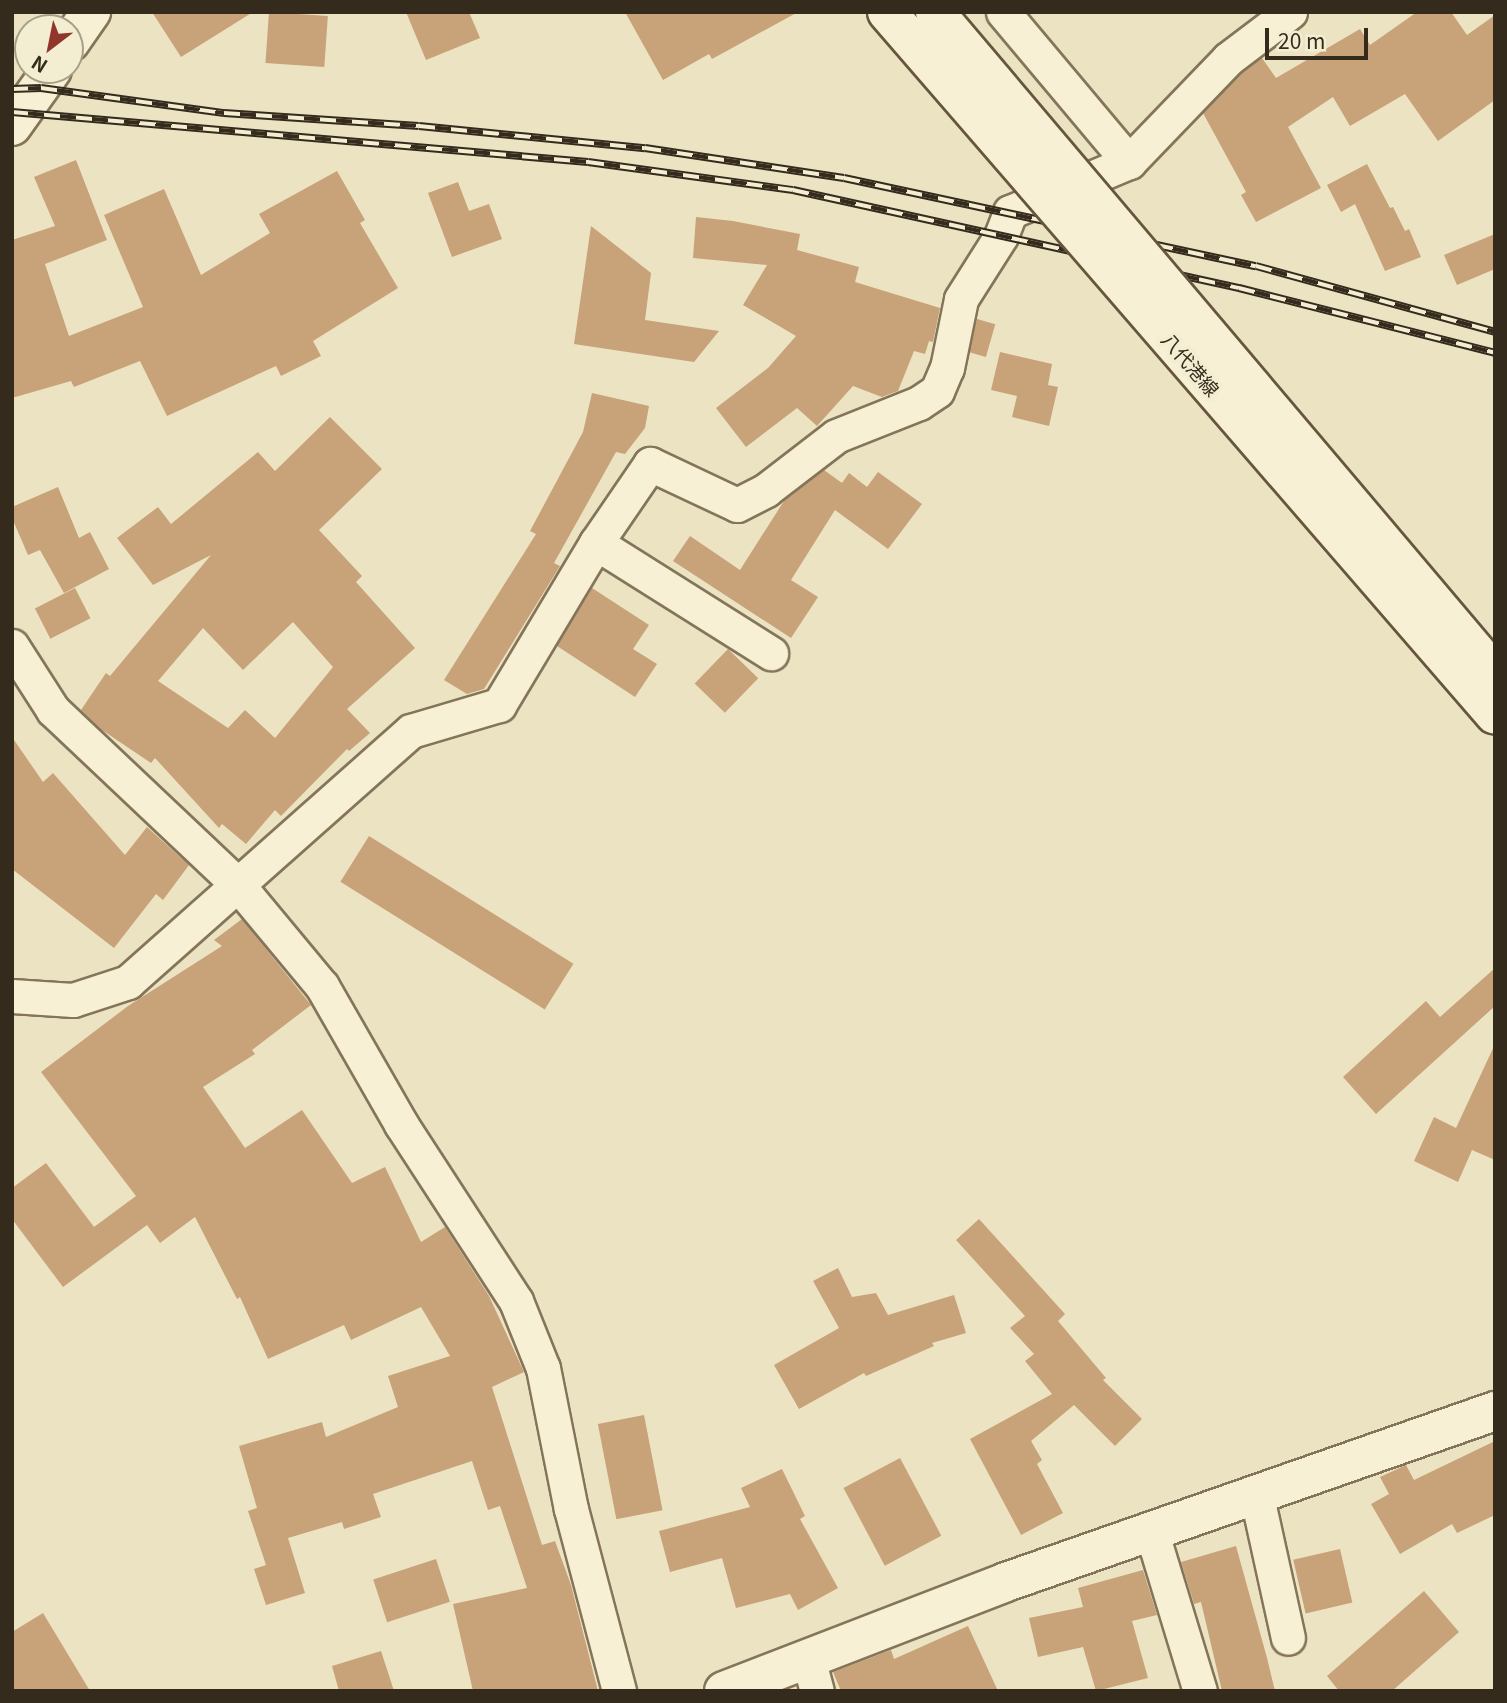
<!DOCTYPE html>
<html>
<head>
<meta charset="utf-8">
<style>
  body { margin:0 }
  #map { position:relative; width:1507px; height:1703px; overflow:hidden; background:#ece3c2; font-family:Georgia,"Noto Sans JP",serif }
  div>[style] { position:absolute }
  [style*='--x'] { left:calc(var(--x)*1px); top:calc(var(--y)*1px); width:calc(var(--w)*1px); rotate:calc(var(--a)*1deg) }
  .building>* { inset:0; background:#c8a279; transform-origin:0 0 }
  .roads { filter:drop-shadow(2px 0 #84755a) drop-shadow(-2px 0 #84755a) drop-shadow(0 2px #84755a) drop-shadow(0 -2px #84755a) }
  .street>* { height:33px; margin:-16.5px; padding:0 16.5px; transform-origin:16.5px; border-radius:16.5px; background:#f7f0d4 }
  .secondary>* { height:38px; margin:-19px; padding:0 19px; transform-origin:19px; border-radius:19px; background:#f7f0d4 }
  .rail>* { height:8px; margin-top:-4px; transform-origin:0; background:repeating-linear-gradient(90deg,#f3edd1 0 16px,#352b1d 0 32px); box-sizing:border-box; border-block:2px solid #352b1d }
  .bridges { filter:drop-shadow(2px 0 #66563d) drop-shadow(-2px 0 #66563d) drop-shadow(0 2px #66563d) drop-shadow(0 -2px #66563d) }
  .secondary-bridge>* { height:38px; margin:-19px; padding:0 19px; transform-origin:19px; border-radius:19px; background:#f7f0d4 }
  span { translate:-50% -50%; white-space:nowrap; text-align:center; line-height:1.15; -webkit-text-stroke:7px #f3edd1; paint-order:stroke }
  .street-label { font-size:19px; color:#352b1d }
  .frame { position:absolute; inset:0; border:14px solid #352b1d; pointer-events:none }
  .north { position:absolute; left:14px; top:14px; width:70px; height:70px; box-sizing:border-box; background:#f3edd1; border:2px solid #a79f89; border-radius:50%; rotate:212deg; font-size:19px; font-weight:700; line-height:28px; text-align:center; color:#352b1d }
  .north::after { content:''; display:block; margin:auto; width:24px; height:32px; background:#90362d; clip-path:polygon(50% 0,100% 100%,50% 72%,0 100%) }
  .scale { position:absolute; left:1265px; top:28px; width:103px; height:32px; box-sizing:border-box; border:4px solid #352b1d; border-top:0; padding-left:9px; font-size:21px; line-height:24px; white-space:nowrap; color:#352b1d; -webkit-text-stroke:5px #f3edd1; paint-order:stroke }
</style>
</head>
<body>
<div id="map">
  <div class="building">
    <div style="clip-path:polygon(152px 12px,253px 12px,181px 57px)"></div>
    <div style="left:269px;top:12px;width:59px;height:51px;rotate:4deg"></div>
    <div style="clip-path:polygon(406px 12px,469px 12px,480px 38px,426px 60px)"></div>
    <div style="clip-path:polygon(625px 12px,798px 12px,712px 59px,709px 54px,663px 80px)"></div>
    <div style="clip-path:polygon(1417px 12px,1451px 12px,1467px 35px,1495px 15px,1495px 100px,1438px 141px,1405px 94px,1350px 126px,1333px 97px,1288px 127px,1321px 188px,1256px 222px,1241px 195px,1246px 192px,1203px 113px,1241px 73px,1262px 58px,1276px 78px,1360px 29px,1370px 45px)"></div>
    <div style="clip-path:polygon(76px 160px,107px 240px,45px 264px,69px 336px,143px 307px,104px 215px,164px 189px,201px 275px,270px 233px,259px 214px,337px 171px,365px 220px,360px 223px,398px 288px,313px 341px,321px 356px,281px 376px,276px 366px,167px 416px,140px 361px,74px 387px,71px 381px,12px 398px,12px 240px,55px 226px,34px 177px)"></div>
    <div style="clip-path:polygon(1367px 164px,1390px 208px,1393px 207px,1405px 231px,1409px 229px,1421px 257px,1385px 271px,1355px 204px,1341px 212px,1327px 185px)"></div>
    <div style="clip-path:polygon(458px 182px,469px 211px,489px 204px,502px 239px,452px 257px,428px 193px)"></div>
    <div style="clip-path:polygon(696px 217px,733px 221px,800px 234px,797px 250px,859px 267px,855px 282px,940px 308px,933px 342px,929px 341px,925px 354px,914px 351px,898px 391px,882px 397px,853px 386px,817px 426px,797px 408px,746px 447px,716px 408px,768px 368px,796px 336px,743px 305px,767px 265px,693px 258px)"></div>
    <div style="clip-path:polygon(591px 226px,651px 273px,645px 320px,719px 331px,694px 362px,574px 344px)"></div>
    <div style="clip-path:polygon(1495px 234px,1495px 269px,1457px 285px,1444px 255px)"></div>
    <div style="left:977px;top:319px;width:19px;height:34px;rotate:16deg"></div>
    <div style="clip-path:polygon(1000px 352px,1052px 364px,1048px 385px,1058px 387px,1049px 426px,1012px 417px,1017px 396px,991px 390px)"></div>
    <div style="clip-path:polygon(592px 393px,649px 406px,645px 428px,625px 454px,616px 452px,554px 563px,560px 566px,484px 689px,467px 694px,444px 680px,536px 534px,530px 531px,583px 432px)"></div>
    <div style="clip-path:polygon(evenodd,330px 417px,382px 469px,319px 530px,362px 576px,356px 582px,415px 648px,347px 709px,370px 733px,349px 751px,347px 749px,281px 816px,275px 810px,246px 844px,222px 824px,219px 828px,155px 758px,151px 763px,102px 730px,81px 710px,106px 673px,110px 676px,211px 555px,153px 585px,117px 538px,158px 507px,171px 524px,258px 452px,275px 471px,330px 417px,293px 622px,333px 667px,275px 738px,245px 710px,228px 728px,158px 681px,203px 628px,243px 670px,293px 622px)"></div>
    <div style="clip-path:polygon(824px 470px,842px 483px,849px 473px,867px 487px,878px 472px,922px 504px,888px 549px,835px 510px,791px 580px,818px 597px,791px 638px,673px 561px,690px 536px,740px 570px,784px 501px)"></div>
    <div style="clip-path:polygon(58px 487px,79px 538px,90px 532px,109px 569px,64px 593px,40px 550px,28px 555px,12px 518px,12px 507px)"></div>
    <div style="left:75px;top:588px;width:34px;height:45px;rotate:63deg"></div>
    <div style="clip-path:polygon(592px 588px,649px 625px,633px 649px,657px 664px,635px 697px,557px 646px)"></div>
    <div style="left:728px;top:649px;width:42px;height:48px;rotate:44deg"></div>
    <div style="clip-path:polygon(12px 737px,43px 782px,53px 773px,125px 855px,147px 827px,189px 865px,163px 900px,156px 894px,114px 948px,12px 869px)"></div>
    <div style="left:369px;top:836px;width:241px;height:54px;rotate:32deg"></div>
    <div style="clip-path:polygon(242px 919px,311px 1005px,252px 1050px,255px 1054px,203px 1087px,245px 1148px,302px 1110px,352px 1183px,385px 1167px,421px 1242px,445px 1227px,489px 1296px,524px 1372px,492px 1387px,542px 1545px,555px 1541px,571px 1585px,598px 1691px,473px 1691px,453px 1604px,527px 1588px,500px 1506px,488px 1510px,472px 1461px,373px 1494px,381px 1517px,344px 1529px,342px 1522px,288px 1538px,305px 1593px,266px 1605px,254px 1569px,266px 1565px,248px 1511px,257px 1508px,239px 1446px,322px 1422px,326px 1437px,398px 1407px,388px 1376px,450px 1356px,421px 1307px,351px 1340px,344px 1325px,268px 1359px,240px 1297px,237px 1299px,195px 1217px,160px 1243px,147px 1225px,63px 1287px,12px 1219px,12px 1188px,46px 1163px,94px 1227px,136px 1196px,41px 1072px,128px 1006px,222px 946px,214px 940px)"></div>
    <div style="clip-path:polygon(1495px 968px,1495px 1006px,1376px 1114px,1343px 1077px,1426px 1001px,1440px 1017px)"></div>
    <div style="clip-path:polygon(1495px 1044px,1495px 1160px,1472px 1150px,1458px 1182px,1414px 1161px,1434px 1117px,1456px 1128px)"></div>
    <div style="clip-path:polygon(979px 1219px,1065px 1314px,1058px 1321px,1106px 1378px,1103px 1380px,1142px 1419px,1115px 1446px,1074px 1405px,1031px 1441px,1042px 1460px,1037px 1464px,1063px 1513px,1021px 1535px,970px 1439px,1052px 1394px,1025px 1361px,1034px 1354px,1010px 1328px,1025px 1316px,956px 1240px)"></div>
    <div style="clip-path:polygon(838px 1268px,852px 1297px,876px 1293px,888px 1315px,954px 1295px,966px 1333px,932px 1343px,934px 1346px,866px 1376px,864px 1373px,799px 1409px,774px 1365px,839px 1328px,813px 1281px)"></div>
    <div style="left:644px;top:1415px;width:97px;height:47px;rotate:79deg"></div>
    <div style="clip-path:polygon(1495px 1441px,1495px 1515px,1457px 1533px,1452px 1524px,1400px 1554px,1371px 1504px,1389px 1494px,1380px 1477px,1406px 1465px,1414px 1480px)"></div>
    <div style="left:900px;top:1458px;width:88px;height:64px;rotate:62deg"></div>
    <div style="clip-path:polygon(782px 1469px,805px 1516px,800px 1519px,838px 1588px,798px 1610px,790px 1594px,736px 1608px,722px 1558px,670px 1572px,659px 1531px,750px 1507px,741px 1488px)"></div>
    <div style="clip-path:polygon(1236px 1546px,1267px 1658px,1275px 1691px,1222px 1691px,1201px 1602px,1194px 1604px,1181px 1562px)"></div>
    <div style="left:1340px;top:1549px;width:55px;height:48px;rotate:77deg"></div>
    <div style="left:436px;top:1559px;width:45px;height:66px;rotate:72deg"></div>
    <div style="clip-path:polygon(1143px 1570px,1157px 1615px,1132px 1621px,1148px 1678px,1096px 1691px,1083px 1647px,1038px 1657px,1029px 1618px,1083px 1607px,1078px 1588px)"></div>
    <div style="clip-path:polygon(1424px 1591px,1459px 1632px,1392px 1691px,1339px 1691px,1327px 1676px)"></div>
    <div style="clip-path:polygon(43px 1613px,90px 1691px,12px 1691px,12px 1632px)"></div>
    <div style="clip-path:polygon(968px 1626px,998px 1691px,841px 1691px,833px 1672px,891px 1650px,894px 1659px)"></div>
    <div style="clip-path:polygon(381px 1651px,394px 1691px,339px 1691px,332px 1666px)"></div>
  </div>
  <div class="roads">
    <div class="street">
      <div style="--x:1003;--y:12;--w:196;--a:50"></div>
      <div style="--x:596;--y:543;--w:207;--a:32.2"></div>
      <div style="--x:12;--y:646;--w:76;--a:57.4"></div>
      <div style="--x:53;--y:710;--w:255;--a:43.4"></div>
      <div style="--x:238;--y:885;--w:131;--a:50.3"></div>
      <div style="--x:322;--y:986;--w:159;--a:60.2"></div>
      <div style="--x:401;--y:1124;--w:211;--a:57"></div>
      <div style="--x:516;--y:1301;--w:72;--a:68.1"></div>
      <div style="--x:543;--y:1368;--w:144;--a:78.8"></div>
      <div style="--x:571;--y:1509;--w:188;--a:75.2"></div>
      <div style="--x:12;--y:996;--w:61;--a:3.8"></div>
      <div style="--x:73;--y:1000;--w:58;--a:-18.1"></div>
      <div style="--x:128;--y:982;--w:378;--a:-41.6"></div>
      <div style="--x:411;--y:731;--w:92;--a:-16.5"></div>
      <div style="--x:499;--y:705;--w:189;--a:-59.1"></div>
      <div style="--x:596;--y:543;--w:96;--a:-55.6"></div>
      <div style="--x:650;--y:464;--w:96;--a:25.2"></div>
      <div style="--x:737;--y:505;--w:33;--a:-27"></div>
      <div style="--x:766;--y:490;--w:88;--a:-37.6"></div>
      <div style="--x:836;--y:436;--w:89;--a:-21.7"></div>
      <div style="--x:919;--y:403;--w:22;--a:-34"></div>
      <div style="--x:937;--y:391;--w:25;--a:-67"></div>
      <div style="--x:947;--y:368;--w:70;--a:-78.5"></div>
      <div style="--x:961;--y:299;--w:75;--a:-57.6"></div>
      <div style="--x:1001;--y:236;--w:26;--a:-69"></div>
      <div style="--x:1010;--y:212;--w:129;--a:-22.8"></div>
      <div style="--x:1129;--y:162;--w:143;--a:-46.1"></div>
      <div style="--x:1228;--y:59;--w:78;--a:-37.2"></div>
      <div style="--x:1257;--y:1497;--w:144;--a:77.6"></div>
      <div style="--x:1151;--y:1530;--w:168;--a:73.1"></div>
      <div style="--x:808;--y:1658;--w:34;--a:75"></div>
    </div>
    <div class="secondary">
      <div style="--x:70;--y:42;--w:37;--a:-55"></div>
      <div style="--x:12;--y:126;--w:69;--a:-54.5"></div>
      <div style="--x:724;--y:1691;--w:302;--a:-21.1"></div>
      <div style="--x:1006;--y:1582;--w:518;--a:-19.27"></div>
    </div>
  </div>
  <div class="rail">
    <div style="--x:12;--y:89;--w:29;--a:-2"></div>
    <div style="--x:41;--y:88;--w:185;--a:7.8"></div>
    <div style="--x:224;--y:113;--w:195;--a:3.8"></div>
    <div style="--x:419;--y:126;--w:227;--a:5.6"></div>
    <div style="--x:645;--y:148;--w:201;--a:8.6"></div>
    <div style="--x:844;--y:178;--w:421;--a:12.1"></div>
    <div style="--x:1256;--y:266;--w:248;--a:15.4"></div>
    <div style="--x:12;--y:112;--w:578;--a:4.96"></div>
    <div style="--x:588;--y:162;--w:207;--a:7.8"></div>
    <div style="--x:793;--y:190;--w:457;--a:12.4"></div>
    <div style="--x:1239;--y:288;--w:264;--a:14.2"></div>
  </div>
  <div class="bridges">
    <div class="secondary-bridge">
      <div style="--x:887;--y:12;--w:929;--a:49.14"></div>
      <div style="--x:935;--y:12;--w:867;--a:49.77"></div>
    </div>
  </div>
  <div class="street-label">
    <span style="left:1191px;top:364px;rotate:49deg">八代港線</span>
  </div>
  <div class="frame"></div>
  <div class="north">N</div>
  <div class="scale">20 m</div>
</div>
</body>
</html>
